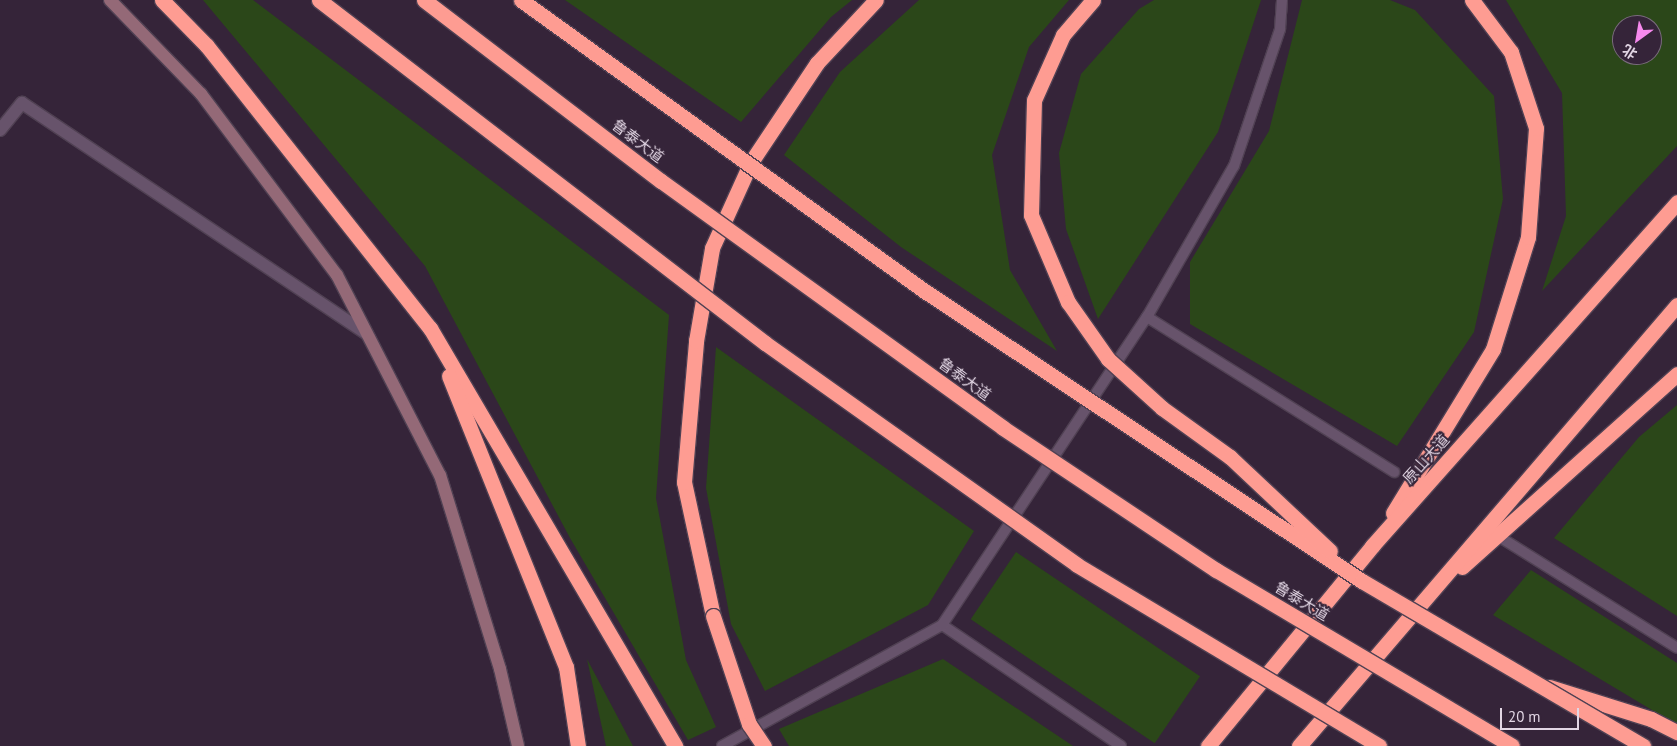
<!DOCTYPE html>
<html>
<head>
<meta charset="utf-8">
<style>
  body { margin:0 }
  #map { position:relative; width:1677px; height:746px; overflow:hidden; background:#352439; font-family:"PT Sans","Noto Sans SC",sans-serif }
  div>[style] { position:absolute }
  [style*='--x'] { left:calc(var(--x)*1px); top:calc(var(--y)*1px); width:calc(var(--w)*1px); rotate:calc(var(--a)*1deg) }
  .green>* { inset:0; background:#2b4719; transform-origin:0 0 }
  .roads { filter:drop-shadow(1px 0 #504153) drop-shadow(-1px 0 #504153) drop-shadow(0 1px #504153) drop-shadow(0 -1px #504153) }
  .lane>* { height:10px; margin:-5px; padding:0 5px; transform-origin:5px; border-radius:5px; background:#67536b }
  .street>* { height:12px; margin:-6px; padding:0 6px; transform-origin:6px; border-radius:6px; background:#67536b }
  .secondary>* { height:12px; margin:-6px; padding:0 6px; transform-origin:6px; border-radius:6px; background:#946977 }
  .highway>* { height:15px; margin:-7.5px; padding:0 7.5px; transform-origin:7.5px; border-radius:7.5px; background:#fe9c92 }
  .bridges { filter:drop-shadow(1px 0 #504153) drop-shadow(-1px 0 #504153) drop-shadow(0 1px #504153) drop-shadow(0 -1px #504153) }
  .highway-bridge>* { height:15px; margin:-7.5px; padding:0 7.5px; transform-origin:7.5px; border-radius:7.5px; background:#fe9c92 }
  span { translate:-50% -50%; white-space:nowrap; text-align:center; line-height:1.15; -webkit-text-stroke:4px #352439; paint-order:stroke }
  .street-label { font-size:15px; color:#e2d6e4 }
  .north { position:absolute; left:1612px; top:15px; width:50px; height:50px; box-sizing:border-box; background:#352439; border:1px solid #7a6b7d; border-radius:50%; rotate:212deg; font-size:14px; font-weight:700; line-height:20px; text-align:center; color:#e2d6e4 }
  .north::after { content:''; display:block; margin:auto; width:18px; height:22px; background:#f689ed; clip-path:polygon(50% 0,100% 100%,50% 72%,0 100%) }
  .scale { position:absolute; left:1500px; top:708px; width:79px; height:22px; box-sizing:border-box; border:2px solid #e2d6e4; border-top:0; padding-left:6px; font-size:15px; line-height:18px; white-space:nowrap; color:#e2d6e4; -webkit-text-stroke:4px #352439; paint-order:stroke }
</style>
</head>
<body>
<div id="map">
  <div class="green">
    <div style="clip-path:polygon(203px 0,253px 0,669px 315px,656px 498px,686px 660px,716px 727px,688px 740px,570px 538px,425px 266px)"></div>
    <div style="clip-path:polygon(565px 0,852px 0,831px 17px,741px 122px)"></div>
    <div style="clip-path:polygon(919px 0,1069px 0,1029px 47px,992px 155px,1010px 270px,1057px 351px,901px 247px,784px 155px,840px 72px)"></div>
    <div style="clip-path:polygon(1154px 0,1261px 0,1218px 132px,1098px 319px,1066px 229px,1059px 153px,1081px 74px,1139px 9px)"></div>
    <div style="clip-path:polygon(1302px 0,1390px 0,1415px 10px,1494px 96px,1503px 199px,1474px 332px,1397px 446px,1190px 324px,1190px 262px,1269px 131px)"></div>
    <div style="clip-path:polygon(evenodd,1506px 0,1677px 0,1677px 146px,1542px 291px,1566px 216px,1562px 93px,1506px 0,1622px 25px,1652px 25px,1652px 55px,1622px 55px,1622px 25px)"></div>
    <div style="clip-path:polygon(716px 347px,974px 531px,928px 605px,765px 691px,731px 624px,706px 488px)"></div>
    <div style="clip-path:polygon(1677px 405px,1677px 616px,1554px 538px,1639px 437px)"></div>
    <div style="left:1016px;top:552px;width:222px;height:81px;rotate:34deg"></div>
    <div style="clip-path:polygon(1531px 570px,1677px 663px,1677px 725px,1493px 615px)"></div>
    <div style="clip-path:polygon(587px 659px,633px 746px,606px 746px)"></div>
    <div style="clip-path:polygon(943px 659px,1073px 746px,789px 746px,779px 729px)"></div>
  </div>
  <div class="roads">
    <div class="lane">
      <div style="--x:1147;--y:317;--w:174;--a:-60.1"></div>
      <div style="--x:1234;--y:166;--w:145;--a:-71.4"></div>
      <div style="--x:1280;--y:29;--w:29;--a:-86"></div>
      <div style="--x:1498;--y:536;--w:211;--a:32"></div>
      <div style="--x:722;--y:746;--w:251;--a:-28.8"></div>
      <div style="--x:1121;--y:746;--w:216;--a:-145.9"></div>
      <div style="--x:942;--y:625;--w:370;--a:-56.4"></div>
      <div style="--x:1147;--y:317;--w:292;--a:32.1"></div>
    </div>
    <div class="street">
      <div style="--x:0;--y:130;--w:35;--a:-51"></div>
      <div style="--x:22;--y:103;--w:415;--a:33.8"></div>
    </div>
    <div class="secondary">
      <div style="--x:110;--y:0;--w:131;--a:45.9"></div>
      <div style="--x:201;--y:94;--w:226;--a:53.1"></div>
      <div style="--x:337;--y:275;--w:225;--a:62.8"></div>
      <div style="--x:440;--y:475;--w:203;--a:72.8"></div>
      <div style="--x:500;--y:669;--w:79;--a:76.8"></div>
    </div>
    <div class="highway">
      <div style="--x:162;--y:0;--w:64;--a:45.6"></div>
      <div style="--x:207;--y:46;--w:360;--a:51.7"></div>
      <div style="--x:430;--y:328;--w:485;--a:59.6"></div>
      <div style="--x:449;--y:376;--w:314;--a:68.1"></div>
      <div style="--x:566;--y:667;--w:80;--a:81.4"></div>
      <div style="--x:1393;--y:513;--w:192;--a:-58.6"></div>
      <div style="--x:1493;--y:349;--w:117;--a:-72.6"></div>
      <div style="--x:1528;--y:237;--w:109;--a:-85.8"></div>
      <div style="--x:1536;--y:128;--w:80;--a:-108.2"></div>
      <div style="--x:1511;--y:52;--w:65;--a:-126.9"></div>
      <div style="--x:1462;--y:567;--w:289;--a:-41.9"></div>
      <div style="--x:713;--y:616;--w:137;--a:-102.2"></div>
      <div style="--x:684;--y:482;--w:142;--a:-85.1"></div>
      <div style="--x:696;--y:341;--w:94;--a:-80.2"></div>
      <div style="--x:712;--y:248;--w:94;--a:-65.6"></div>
      <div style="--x:751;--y:162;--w:119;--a:-56.3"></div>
      <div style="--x:817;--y:63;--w:86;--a:-46.9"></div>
      <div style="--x:1549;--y:687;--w:107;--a:17.4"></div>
      <div style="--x:1651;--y:719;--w:29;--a:27"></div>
      <div style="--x:1208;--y:746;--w:259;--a:-50.6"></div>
      <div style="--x:1372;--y:546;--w:460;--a:-48.4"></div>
      <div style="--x:1299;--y:746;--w:581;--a:-49.4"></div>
    </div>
  </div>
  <div class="bridges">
    <div class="highway-bridge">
      <div style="--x:319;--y:0;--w:563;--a:37.56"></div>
      <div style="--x:765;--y:343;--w:383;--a:35.4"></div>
      <div style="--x:1077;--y:565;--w:352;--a:30.9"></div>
      <div style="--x:424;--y:0;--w:298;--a:37.4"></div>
      <div style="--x:661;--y:181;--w:422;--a:35.8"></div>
      <div style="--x:1003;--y:428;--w:256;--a:33.7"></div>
      <div style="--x:1216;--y:570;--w:344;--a:30.7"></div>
      <div style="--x:521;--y:0;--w:499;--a:35.8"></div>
      <div style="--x:926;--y:292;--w:523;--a:33.54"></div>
      <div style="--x:1362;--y:581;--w:326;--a:30.4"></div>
      <div style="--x:1093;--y:0;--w:46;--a:130.6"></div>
      <div style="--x:1063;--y:35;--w:71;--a:114"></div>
      <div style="--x:1034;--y:100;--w:115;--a:91.5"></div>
      <div style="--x:1031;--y:215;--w:95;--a:67"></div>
      <div style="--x:1068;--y:302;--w:70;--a:54.9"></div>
      <div style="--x:1108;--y:359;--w:73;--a:42.2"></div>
      <div style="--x:1162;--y:408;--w:84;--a:35.8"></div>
      <div style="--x:1230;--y:457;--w:137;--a:43.2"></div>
      <div style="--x:713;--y:616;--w:114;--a:71.6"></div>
      <div style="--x:749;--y:724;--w:27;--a:56"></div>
    </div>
  </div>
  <div class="street-label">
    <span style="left:638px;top:141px;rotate:37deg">鲁泰大道</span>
    <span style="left:965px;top:379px;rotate:36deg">鲁泰大道</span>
    <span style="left:1426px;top:459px;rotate:-48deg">原山大道</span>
    <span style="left:1302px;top:601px;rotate:31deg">鲁泰大道</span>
  </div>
  <div class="north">北</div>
  <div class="scale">20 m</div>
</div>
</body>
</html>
